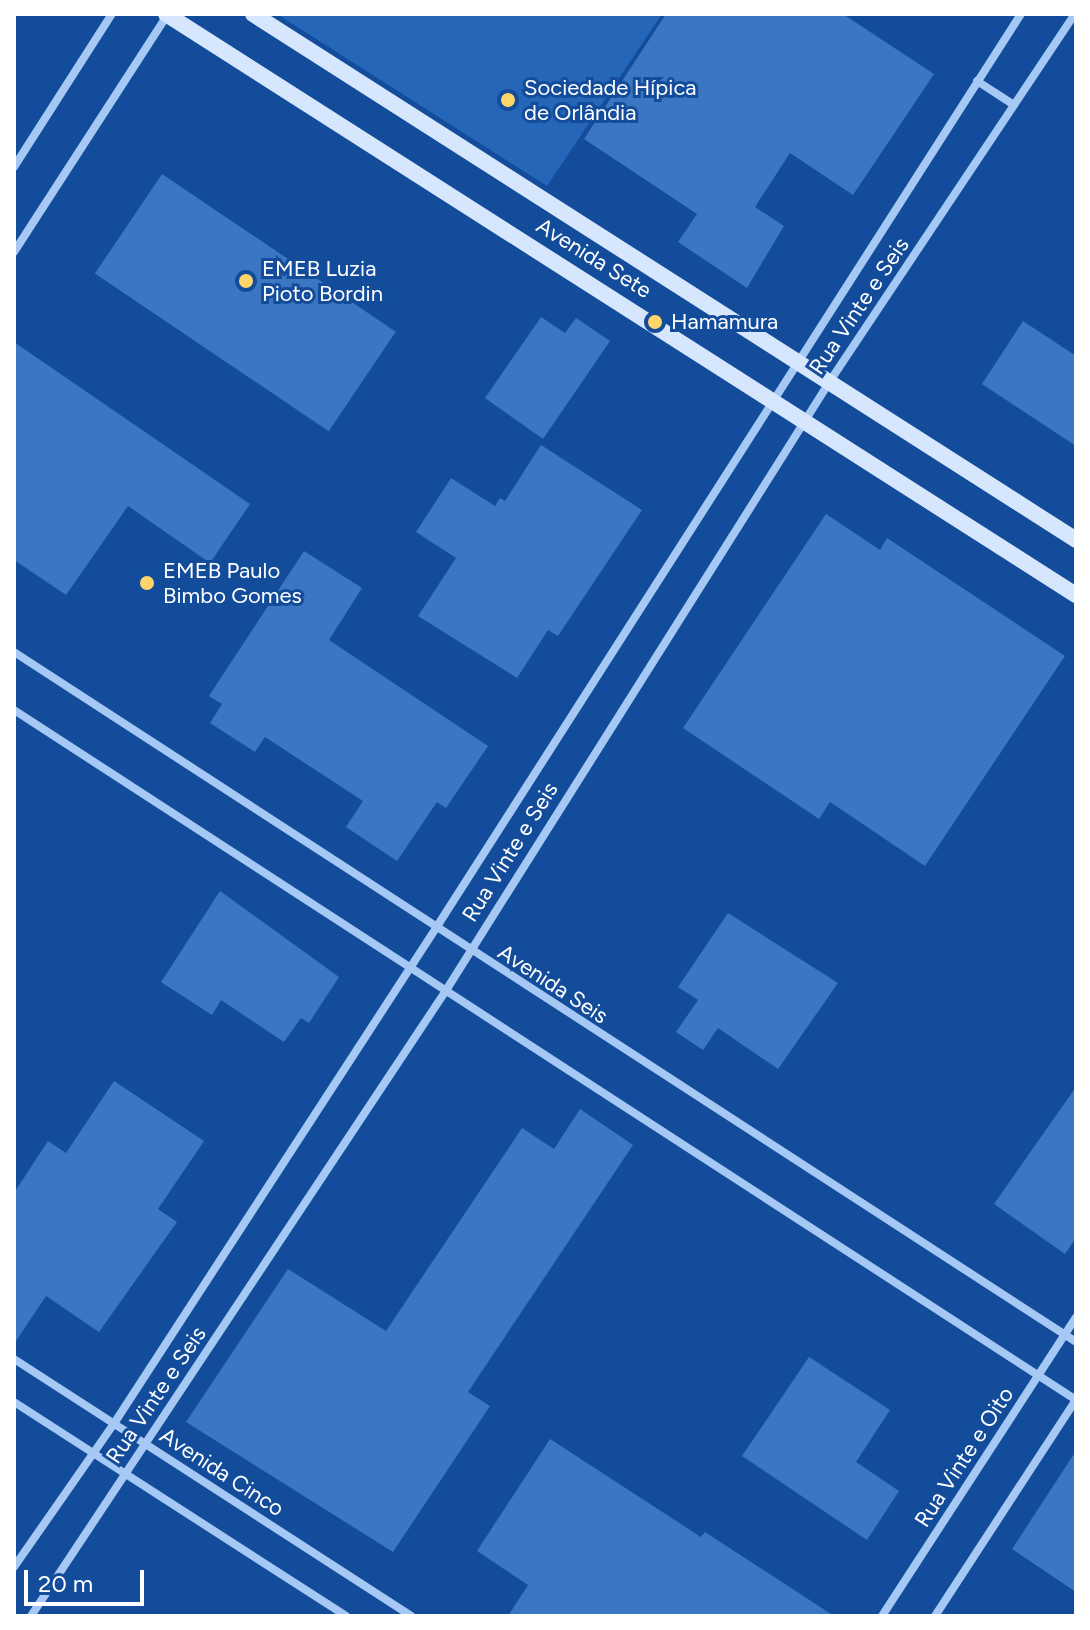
<!DOCTYPE html>
<html>
<head>
<meta charset="utf-8">
<style>
  body { margin:0 }
  #map { position:relative; width:1090px; height:1630px; overflow:hidden; background:#124c9b; font-family:Figtree,sans-serif }
  div>[style] { position:absolute }
  [style*='--x'] { left:calc(var(--x)*1px); top:calc(var(--y)*1px); width:calc(var(--w)*1px); rotate:calc(var(--a)*1deg) }
  .green>* { inset:0; background:#2566b9 }
  .building>* { inset:0; background:#3b76c2; transform-origin:0 0 }
  .street>* { height:8px; margin:-4px; padding:0 4px; transform-origin:4px; border-radius:4px; background:#a6c8f4 }
  .secondary>* { height:16px; margin:-8px; padding:0 8px; transform-origin:8px; border-radius:8px; background:#d6e6fd }
  .dots>* { width:22px; height:22px; translate:-50% -50%; box-sizing:border-box; border:4px solid #124c9b; border-radius:50% }
  span { translate:-50% -50%; white-space:nowrap; text-align:center; line-height:1.15; -webkit-text-stroke:6px #124c9b; paint-order:stroke }
  .poi-label { font-size:22px; color:#fff }
  .left { translate:0 -50%; text-align:left }
  .street-label { font-size:22px; color:#fff }
  .frame { position:absolute; inset:0; border:16px solid #fff; pointer-events:none }
  .scale { position:absolute; left:24px; top:1570px; width:120px; height:36px; box-sizing:border-box; border:4px solid #fff; border-top:0; padding-left:10px; font-size:24px; line-height:28px; white-space:nowrap; color:#fff; -webkit-text-stroke:6px #124c9b; paint-order:stroke }
</style>
</head>
<body>
<div id="map">
  <div class="green">
    <div style="clip-path:polygon(277px 14px,662px 14px,547px 186px)"></div>
  </div>
  <div class="building">
    <div style="clip-path:polygon(666px 14px,843px 14px,934px 74px,853px 195px,790px 153px,755px 207px,784px 226px,747px 288px,678px 242px,697px 214px,584px 139px)"></div>
    <div style="left:162px;top:174px;width:282px;height:120px;rotate:34deg"></div>
    <div style="clip-path:polygon(541px 317px,565px 333px,576px 318px,610px 341px,543px 439px,485px 398px)"></div>
    <div style="clip-path:polygon(1023px 321px,1076px 356px,1076px 446px,982px 384px)"></div>
    <div style="clip-path:polygon(14px 342px,250px 504px,210px 563px,128px 506px,66px 595px,14px 560px)"></div>
    <div style="clip-path:polygon(541px 445px,642px 510px,558px 636px,548px 630px,517px 678px,418px 616px,456px 558px,416px 532px,451px 478px,495px 506px,500px 498px,505px 501px)"></div>
    <div style="clip-path:polygon(826px 514px,880px 550px,887px 538px,1065px 656px,925px 866px,830px 802px,819px 819px,683px 728px)"></div>
    <div style="clip-path:polygon(304px 551px,362px 588px,329px 640px,488px 746px,446px 808px,437px 802px,397px 861px,346px 827px,363px 801px,265px 737px,255px 752px,210px 723px,222px 704px,209px 696px)"></div>
    <div style="clip-path:polygon(220px 891px,339px 977px,309px 1023px,301px 1018px,284px 1042px,221px 1000px,212px 1015px,161px 982px)"></div>
    <div style="clip-path:polygon(728px 913px,838px 983px,778px 1069px,718px 1028px,703px 1050px,676px 1032px,698px 1000px,678px 987px)"></div>
    <div style="clip-path:polygon(114px 1081px,204px 1141px,158px 1209px,177px 1222px,99px 1332px,46px 1296px,14px 1344px,14px 1193px,48px 1141px,66px 1153px)"></div>
    <div style="clip-path:polygon(1076px 1087px,1076px 1238px,1065px 1254px,994px 1204px)"></div>
    <div style="clip-path:polygon(580px 1109px,633px 1145px,468px 1392px,490px 1406px,393px 1552px,186px 1422px,288px 1269px,386px 1331px,522px 1128px,554px 1149px)"></div>
    <div style="clip-path:polygon(809px 1357px,890px 1410px,856px 1462px,899px 1491px,867px 1540px,742px 1456px)"></div>
    <div style="clip-path:polygon(550px 1439px,701px 1537px,705px 1532px,834px 1616px,508px 1616px,528px 1585px,477px 1551px)"></div>
    <div style="clip-path:polygon(1076px 1451px,1076px 1592px,1012px 1549px)"></div>
  </div>
  <div class="street">
    <div style="--x:977;--y:81;--w:44;--a:33"></div>
    <div style="--x:14;--y:167;--w:182;--a:-57.4"></div>
    <div style="--x:14;--y:252;--w:283;--a:-57.1"></div>
    <div style="--x:14;--y:652;--w:1266;--a:33.01"></div>
    <div style="--x:14;--y:710;--w:1266;--a:33.01"></div>
    <div style="--x:14;--y:1359;--w:473;--a:32.9"></div>
    <div style="--x:14;--y:1402;--w:395;--a:32.8"></div>
    <div style="--x:14;--y:1567;--w:177;--a:-55.1"></div>
    <div style="--x:115;--y:1422;--w:589;--a:-56.98"></div>
    <div style="--x:436;--y:928;--w:1085;--a:-57.38"></div>
    <div style="--x:31;--y:1616;--w:749;--a:-56.44"></div>
    <div style="--x:445;--y:992;--w:722;--a:-57.78"></div>
    <div style="--x:830;--y:381;--w:441;--a:-56.3"></div>
    <div style="--x:882;--y:1616;--w:356;--a:-57"></div>
    <div style="--x:935;--y:1616;--w:258;--a:-56.9"></div>
  </div>
  <div class="secondary">
    <div style="--x:166;--y:14;--w:1080;--a:32.56"></div>
    <div style="--x:253;--y:14;--w:977;--a:32.58"></div>
  </div>
  <div class="dots">
    <div style="left:508px;top:100px;background:#ffd569"></div>
    <div style="left:246px;top:281px;background:#ffd569"></div>
    <div style="left:655px;top:322px;background:#ffd569"></div>
    <div style="left:147px;top:583px;background:#ffd569"></div>
  </div>
  <div class="poi-label">
    <span class="left" style="left:524px;top:100px">Sociedade Hípica<br>de Orlândia</span>
    <span class="left" style="left:262px;top:281px">EMEB Luzia<br>Pioto Bordin</span>
    <span class="left" style="left:671px;top:322px">Hamamura</span>
    <span class="left" style="left:163px;top:583px">EMEB Paulo<br>Bimbo Gomes</span>
  </div>
  <div class="street-label">
    <span style="left:594px;top:258px;rotate:32deg">Avenida Sete</span>
    <span style="left:859px;top:306px;rotate:-56deg">Rua Vinte e Seis</span>
    <span style="left:510px;top:852px;rotate:-58deg">Rua Vinte e Seis</span>
    <span style="left:553px;top:984px;rotate:33deg">Avenida Seis</span>
    <span style="left:156px;top:1395px;rotate:-56deg">Rua Vinte e Seis</span>
    <span style="left:964px;top:1457px;rotate:-57deg">Rua Vinte e Oito</span>
    <span style="left:222px;top:1472px;rotate:33deg">Avenida Cinco</span>
  </div>
  <div class="frame"></div>
  <div class="scale">20 m</div>
</div>
</body>
</html>
